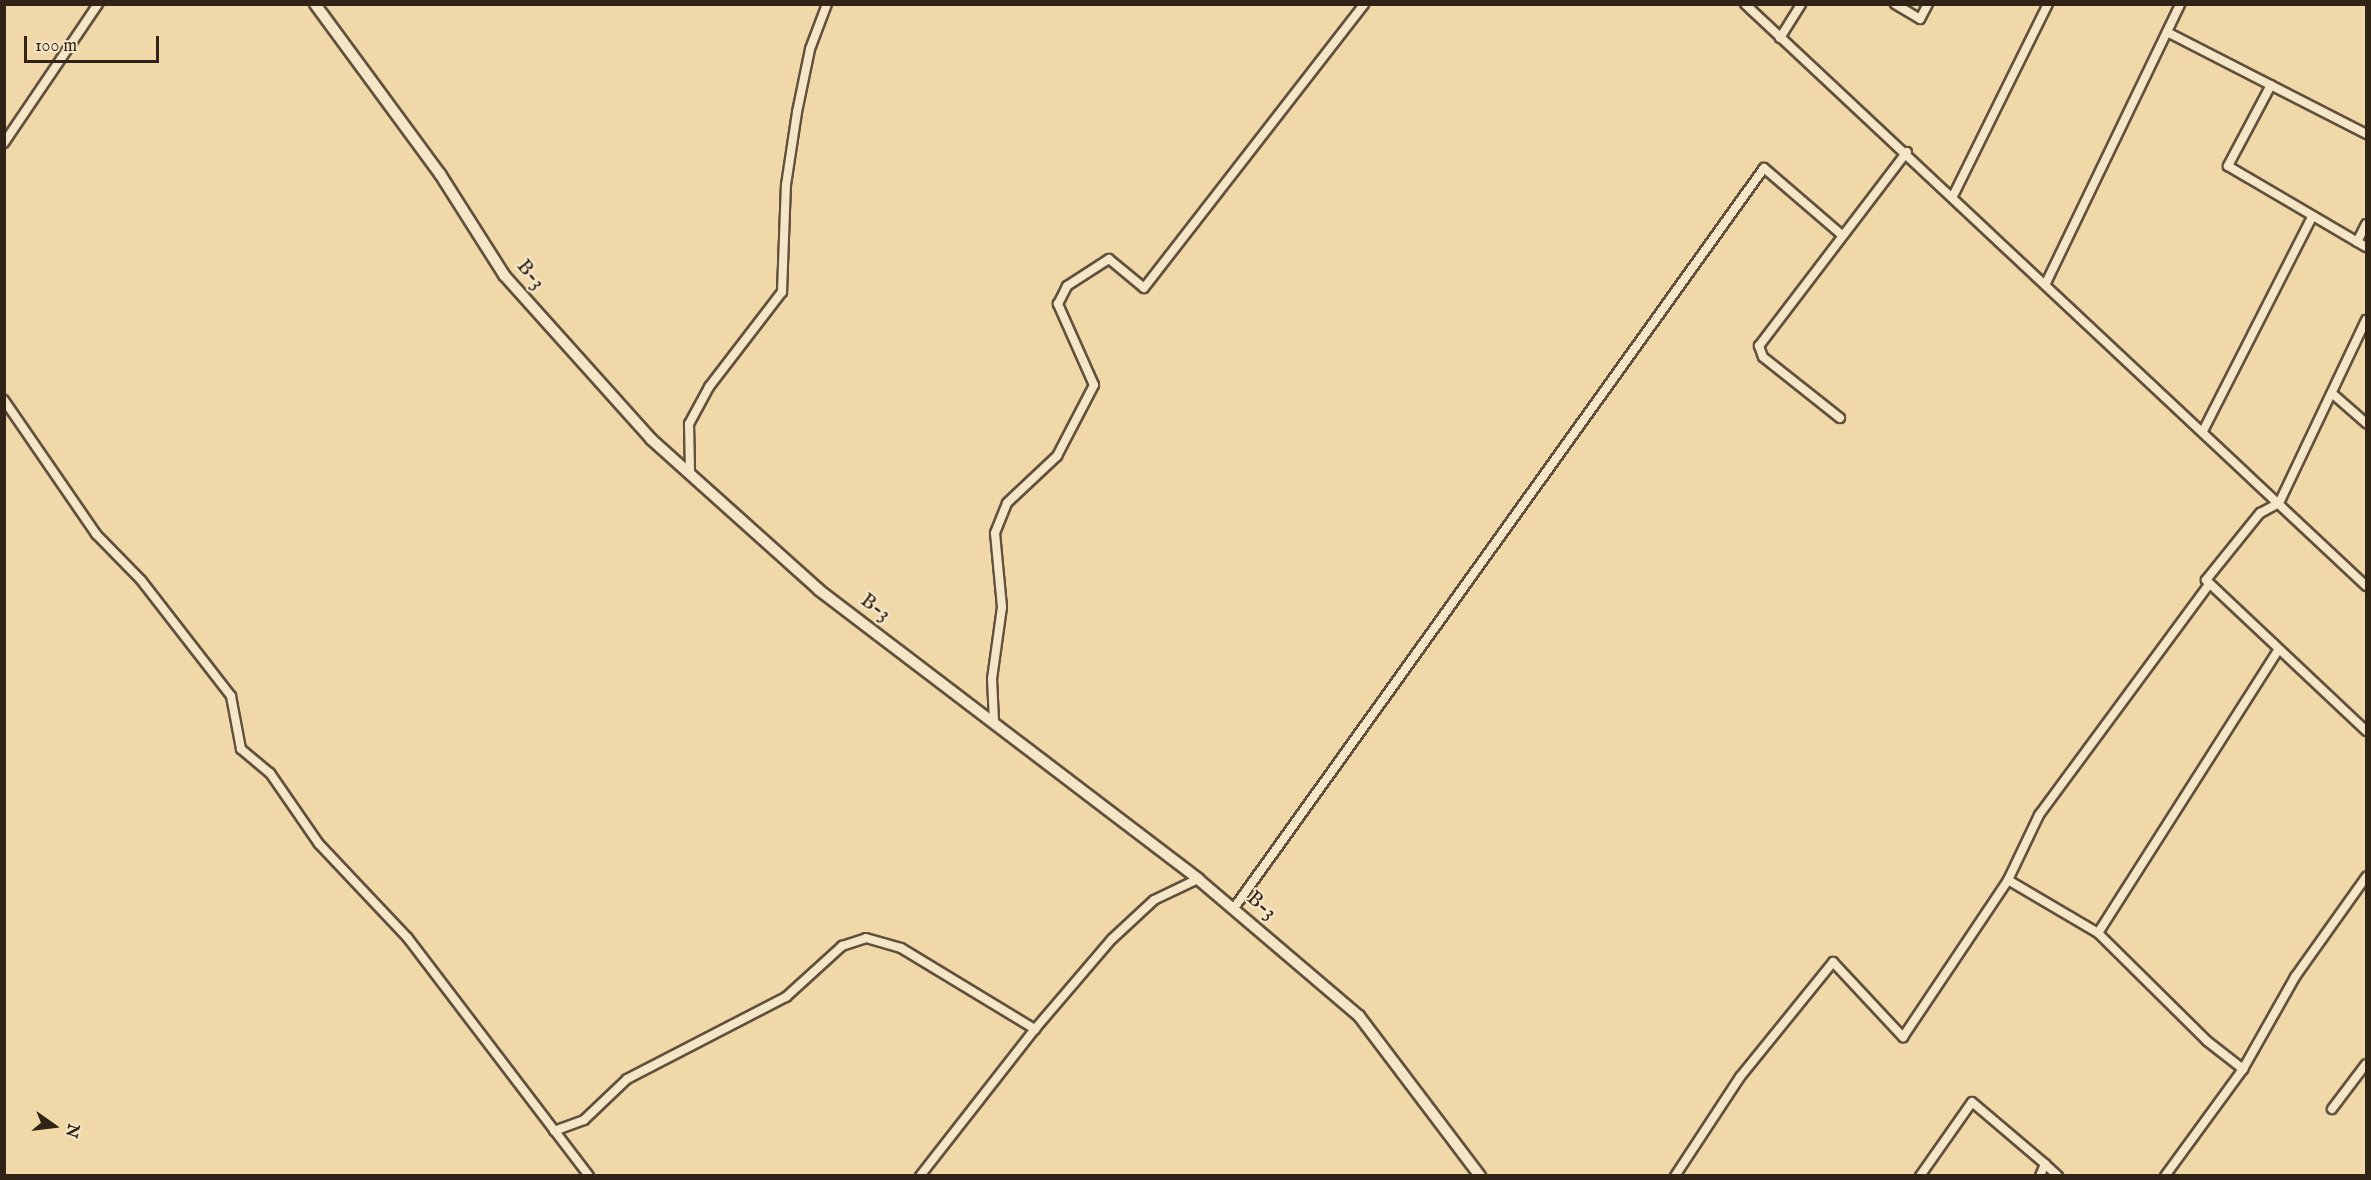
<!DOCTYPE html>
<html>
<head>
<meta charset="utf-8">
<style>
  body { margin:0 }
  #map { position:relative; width:2371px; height:1180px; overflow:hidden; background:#f0d8a9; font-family:"IM FELL English",serif }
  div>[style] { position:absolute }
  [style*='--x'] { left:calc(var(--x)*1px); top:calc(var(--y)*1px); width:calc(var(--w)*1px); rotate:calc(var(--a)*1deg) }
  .roads { filter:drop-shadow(2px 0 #61513c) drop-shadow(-2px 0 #61513c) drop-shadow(0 2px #61513c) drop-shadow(0 -2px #61513c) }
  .street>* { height:8px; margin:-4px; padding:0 4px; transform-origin:4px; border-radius:4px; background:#f5e6c7 }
  .secondary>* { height:10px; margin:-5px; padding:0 5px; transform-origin:5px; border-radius:5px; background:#f5e6c7 }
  span { translate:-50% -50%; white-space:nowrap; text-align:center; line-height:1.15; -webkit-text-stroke:4.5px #f5e6c7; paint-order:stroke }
  .street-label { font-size:21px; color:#312417 }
  .frame { position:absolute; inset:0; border:6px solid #312417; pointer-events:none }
  .north { position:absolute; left:24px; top:1096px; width:60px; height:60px; -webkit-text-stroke:4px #f5e6c7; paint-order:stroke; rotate:104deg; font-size:16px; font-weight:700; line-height:24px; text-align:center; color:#312417 }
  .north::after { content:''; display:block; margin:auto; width:21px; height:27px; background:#312417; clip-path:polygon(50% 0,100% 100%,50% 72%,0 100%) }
  .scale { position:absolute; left:24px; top:36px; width:135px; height:27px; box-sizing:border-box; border:3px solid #312417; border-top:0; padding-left:8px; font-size:18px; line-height:21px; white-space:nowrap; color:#312417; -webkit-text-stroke:4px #f5e6c7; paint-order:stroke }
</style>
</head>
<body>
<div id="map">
  <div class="roads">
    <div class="street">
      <div style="--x:1745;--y:4;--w:851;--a:43.14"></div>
      <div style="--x:1895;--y:4;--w:29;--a:31"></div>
      <div style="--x:1920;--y:19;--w:17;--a:-62"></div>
      <div style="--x:2167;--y:32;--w:224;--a:27.1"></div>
      <div style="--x:1780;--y:38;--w:40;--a:-58"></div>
      <div style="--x:2271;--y:85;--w:92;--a:118"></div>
      <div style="--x:2228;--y:166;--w:160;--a:30.4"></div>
      <div style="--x:4;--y:143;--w:168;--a:-55.9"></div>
      <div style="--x:1954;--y:194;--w:212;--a:-63.7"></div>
      <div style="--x:2357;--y:242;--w:20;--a:-63"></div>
      <div style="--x:2046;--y:283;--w:310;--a:-64.3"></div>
      <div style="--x:2366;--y:320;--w:203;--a:115.4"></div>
      <div style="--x:2279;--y:503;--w:21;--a:152"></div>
      <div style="--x:2260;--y:513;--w:86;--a:128.9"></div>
      <div style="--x:2206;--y:580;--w:220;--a:43.3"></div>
      <div style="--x:2334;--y:395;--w:43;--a:41.2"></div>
      <div style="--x:4;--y:400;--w:163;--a:55.5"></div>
      <div style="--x:96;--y:534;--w:64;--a:45.6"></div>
      <div style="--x:141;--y:580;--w:147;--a:52.2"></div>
      <div style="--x:231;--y:696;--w:54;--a:79.3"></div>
      <div style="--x:241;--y:749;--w:38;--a:40"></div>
      <div style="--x:270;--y:773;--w:86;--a:55.4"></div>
      <div style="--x:319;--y:844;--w:128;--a:46.6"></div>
      <div style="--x:407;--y:937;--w:300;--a:52.7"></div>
      <div style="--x:1840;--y:418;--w:98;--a:-141.6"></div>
      <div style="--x:1763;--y:357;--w:12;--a:-110"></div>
      <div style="--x:1759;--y:346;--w:244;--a:-52.7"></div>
      <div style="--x:2203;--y:431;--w:240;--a:-63"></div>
      <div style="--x:690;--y:471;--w:47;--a:-91.2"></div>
      <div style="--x:689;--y:424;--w:42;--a:-61.6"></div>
      <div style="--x:709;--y:387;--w:120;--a:-52.5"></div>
      <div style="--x:782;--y:292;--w:107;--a:-87.9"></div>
      <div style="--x:786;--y:185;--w:74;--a:-81.4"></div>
      <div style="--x:797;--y:112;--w:64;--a:-78.3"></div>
      <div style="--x:810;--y:49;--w:48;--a:-69.3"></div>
      <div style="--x:994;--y:721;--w:42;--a:-92.7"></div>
      <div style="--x:992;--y:679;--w:73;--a:-82.1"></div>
      <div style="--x:1002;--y:607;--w:74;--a:-95.4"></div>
      <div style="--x:995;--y:533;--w:32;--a:-68"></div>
      <div style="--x:1007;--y:503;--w:69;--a:-43.2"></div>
      <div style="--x:1057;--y:456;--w:80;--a:-62.5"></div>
      <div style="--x:1094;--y:385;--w:89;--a:-114"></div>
      <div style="--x:1058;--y:304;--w:20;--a:-63"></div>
      <div style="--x:1067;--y:286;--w:50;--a:-32.7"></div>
      <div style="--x:1109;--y:259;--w:45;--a:39.6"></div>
      <div style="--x:1144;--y:288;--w:359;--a:-52.2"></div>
      <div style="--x:2008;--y:880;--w:72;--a:-64.5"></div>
      <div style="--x:2039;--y:815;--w:285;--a:-53.6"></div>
      <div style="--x:1234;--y:908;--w:910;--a:-54.39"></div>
      <div style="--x:1764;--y:168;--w:103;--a:40.7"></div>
      <div style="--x:2098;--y:933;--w:335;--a:-57.5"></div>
      <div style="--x:2332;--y:1109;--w:56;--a:-52.9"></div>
      <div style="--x:554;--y:1131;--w:32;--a:-20"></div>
      <div style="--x:584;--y:1120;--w:59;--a:-43.6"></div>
      <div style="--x:627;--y:1079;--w:179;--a:-27.3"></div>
      <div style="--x:786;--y:997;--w:76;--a:-42.3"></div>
      <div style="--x:842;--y:946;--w:25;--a:-18"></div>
      <div style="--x:866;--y:938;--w:36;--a:16"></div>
      <div style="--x:901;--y:948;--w:157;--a:31.2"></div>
      <div style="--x:1035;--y:1029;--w:118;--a:-49.5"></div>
      <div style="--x:1112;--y:939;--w:57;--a:-42.9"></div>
      <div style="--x:1154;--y:900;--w:49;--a:-25.5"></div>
      <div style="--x:2045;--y:1164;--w:18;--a:43"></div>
      <div style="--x:920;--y:1176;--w:187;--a:-52"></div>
      <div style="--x:1675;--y:1176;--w:118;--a:-56.7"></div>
      <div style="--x:1740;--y:1077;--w:148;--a:-51"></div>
      <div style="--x:1833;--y:962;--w:103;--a:47"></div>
      <div style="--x:1903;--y:1037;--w:189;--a:-56.2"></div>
      <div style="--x:2008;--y:880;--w:104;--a:30.5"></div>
      <div style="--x:2098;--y:933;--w:153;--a:44.7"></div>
      <div style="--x:2207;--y:1041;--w:46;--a:37.9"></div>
      <div style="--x:1920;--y:1176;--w:90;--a:-54.9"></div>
      <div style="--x:1972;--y:1102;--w:96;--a:40.3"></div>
      <div style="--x:2045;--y:1164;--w:13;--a:113"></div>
      <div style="--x:2165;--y:1176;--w:132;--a:-53.9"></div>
      <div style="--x:2243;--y:1069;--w:106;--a:-60.5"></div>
      <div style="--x:2295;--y:977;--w:123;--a:-54.6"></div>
    </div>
    <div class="secondary">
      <div style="--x:315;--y:4;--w:211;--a:53.7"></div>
      <div style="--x:440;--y:174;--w:120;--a:57.6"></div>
      <div style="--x:504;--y:275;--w:220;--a:48.1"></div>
      <div style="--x:651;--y:439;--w:226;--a:41.9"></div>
      <div style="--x:819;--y:590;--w:477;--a:37.3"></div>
      <div style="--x:1198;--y:879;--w:211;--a:40.4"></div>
      <div style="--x:1359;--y:1016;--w:201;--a:52.9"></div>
    </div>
  </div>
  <div class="street-label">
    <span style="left:530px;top:275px;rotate:51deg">B-3</span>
    <span style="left:875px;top:608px;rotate:37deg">B-3</span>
    <span style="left:1261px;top:906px;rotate:41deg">B-3</span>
  </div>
  <div class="frame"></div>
  <div class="north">N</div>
  <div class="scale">100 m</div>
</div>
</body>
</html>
